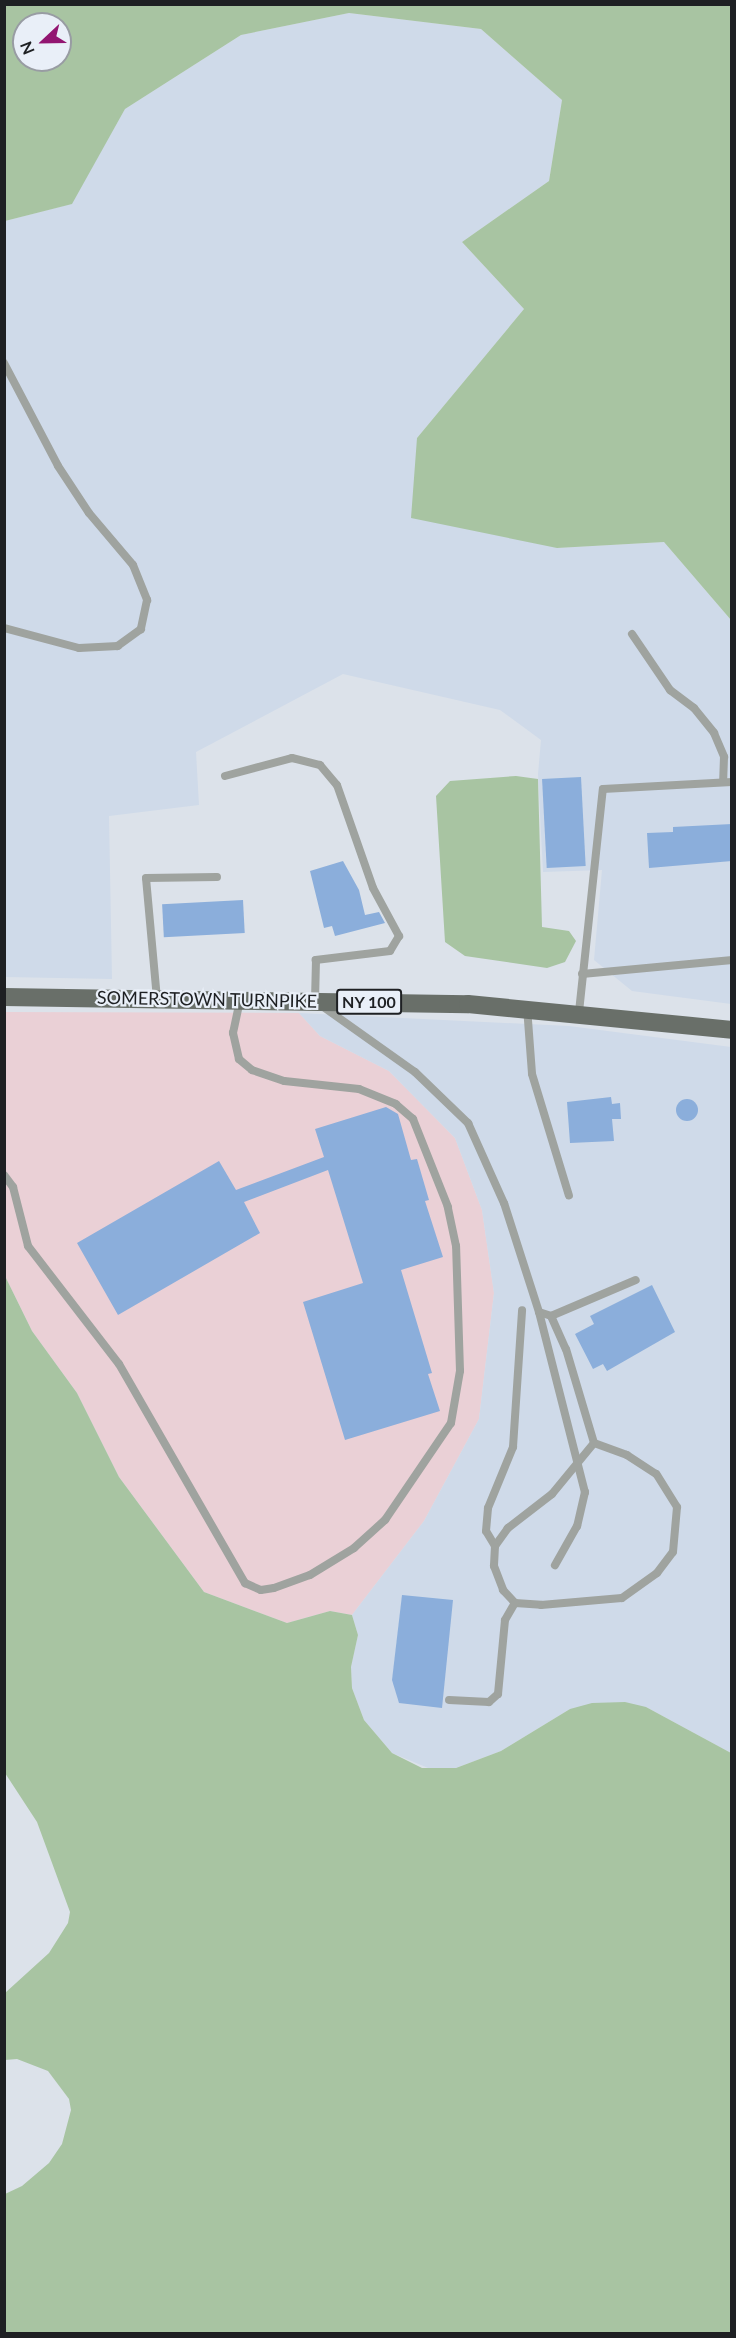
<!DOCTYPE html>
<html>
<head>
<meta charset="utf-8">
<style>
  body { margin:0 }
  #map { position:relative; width:736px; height:2338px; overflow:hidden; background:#dce2ea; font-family:Lato,sans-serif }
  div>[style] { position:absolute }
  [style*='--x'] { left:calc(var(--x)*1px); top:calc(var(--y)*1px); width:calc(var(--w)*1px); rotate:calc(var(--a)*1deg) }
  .commercial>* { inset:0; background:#ead0d6 }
  .built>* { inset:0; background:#cfdae9 }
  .green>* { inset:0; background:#a8c4a2 }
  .building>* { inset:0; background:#8baedb; transform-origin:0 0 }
  .round { border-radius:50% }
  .service>* { height:8px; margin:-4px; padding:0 4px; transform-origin:4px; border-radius:4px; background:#9fa39f }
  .primary>* { height:18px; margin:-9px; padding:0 9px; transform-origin:9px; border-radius:9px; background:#696f69 }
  span { translate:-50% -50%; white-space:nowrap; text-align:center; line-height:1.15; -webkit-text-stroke:4.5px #e9eff8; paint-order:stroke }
  .shield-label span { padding:2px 4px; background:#e9eff8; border:2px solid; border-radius:4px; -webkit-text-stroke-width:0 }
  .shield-label { font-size:16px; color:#1e2023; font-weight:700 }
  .street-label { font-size:18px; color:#1e2023 }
  .frame { position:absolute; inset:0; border:6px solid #1e2023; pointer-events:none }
  .north { position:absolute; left:12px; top:12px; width:60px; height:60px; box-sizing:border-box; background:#e9eff8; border:2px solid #989ca3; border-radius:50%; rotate:248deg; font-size:16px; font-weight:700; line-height:24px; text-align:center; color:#1e2023 }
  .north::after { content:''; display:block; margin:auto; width:21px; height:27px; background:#921571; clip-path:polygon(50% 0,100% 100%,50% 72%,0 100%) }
</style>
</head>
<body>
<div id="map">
  <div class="commercial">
    <div style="clip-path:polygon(5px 1012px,299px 1013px,320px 1036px,389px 1071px,455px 1138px,482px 1210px,494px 1293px,479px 1419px,424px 1521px,352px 1615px,330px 1611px,287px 1623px,204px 1592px,119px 1477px,77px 1393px,32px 1331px,5px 1276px)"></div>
  </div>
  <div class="built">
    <div style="clip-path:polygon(349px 13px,481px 29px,562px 100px,549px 181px,462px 242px,524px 309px,417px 438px,557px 548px,664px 542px,731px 620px,731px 1004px,632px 991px,594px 960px,602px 870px,543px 872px,538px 774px,541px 740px,500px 710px,343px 674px,196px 752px,199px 805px,109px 816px,112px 979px,5px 977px,5px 221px,71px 204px,125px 109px,241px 35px)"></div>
    <div style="clip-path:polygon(299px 1013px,569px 1026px,731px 1047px,731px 1753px,646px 1707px,570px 1709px,501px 1751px,456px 1768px,433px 1770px,392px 1753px,364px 1720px,352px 1688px,351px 1667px,358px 1635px,352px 1615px,424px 1521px,479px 1419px,494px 1293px,482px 1210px,455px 1138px,389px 1071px,320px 1036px)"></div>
  </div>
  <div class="green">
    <div style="clip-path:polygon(evenodd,5px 4px,731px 5px,731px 620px,664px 542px,557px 548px,411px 518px,417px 438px,524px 309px,462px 242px,549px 181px,562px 100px,481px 29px,349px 13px,241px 35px,125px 109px,72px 204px,5px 221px,5px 4px,24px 24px,60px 24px,60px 60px,24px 60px,24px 24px)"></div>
    <div style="clip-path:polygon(516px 776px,538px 779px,542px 927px,569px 931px,576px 941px,565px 962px,547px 968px,465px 956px,445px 942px,436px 796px,450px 781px)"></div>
    <div style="clip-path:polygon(5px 1276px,32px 1331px,77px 1393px,119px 1477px,204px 1592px,287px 1623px,330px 1611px,352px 1615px,358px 1635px,351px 1667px,352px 1688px,364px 1720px,392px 1753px,422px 1768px,456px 1768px,501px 1751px,570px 1709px,592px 1703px,625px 1702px,646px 1707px,731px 1753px,731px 2333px,5px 2333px,5px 2194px,22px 2186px,49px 2163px,62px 2144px,71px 2110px,69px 2099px,48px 2071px,17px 2059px,5px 2060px,5px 1993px,49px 1953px,68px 1923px,70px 1912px,37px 1822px,5px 1773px)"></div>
  </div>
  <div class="building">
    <div style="left:581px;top:777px;width:89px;height:39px;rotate:87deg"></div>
    <div style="clip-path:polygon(732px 824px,732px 861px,649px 868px,647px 833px,673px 832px,673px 827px)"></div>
    <div style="clip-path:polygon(343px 861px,359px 890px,365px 915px,379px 912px,385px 923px,335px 936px,332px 926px,324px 928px,310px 871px)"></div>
    <div style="left:243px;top:900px;width:33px;height:81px;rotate:87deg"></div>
    <div style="clip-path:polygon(611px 1097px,612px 1104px,620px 1103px,621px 1119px,612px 1119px,614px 1141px,570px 1143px,567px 1102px)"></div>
    <div class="round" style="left:676px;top:1099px;width:22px;height:22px"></div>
    <div style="clip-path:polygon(386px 1107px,398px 1114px,411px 1160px,417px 1159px,429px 1200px,425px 1201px,443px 1257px,401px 1270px,432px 1373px,428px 1374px,440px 1411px,345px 1440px,303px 1302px,363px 1283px,328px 1170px,244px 1202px,260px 1233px,118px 1315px,77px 1243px,219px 1161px,236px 1190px,324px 1157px,315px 1129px)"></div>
    <div style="clip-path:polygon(652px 1285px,675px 1332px,607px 1371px,603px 1364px,593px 1369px,575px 1334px,594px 1324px,590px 1316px)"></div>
    <div style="clip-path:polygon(402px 1595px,453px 1600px,442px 1708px,399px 1703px,392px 1680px)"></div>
  </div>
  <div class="service">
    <div style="--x:4;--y:363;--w:116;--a:62.3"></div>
    <div style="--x:58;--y:466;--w:56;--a:56.6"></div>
    <div style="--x:89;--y:513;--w:68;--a:49.8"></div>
    <div style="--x:133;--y:565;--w:38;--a:68"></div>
    <div style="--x:147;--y:600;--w:30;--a:102"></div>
    <div style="--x:141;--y:629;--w:29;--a:144"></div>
    <div style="--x:118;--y:646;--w:39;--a:177"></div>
    <div style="--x:79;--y:648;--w:78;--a:-165.1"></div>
    <div style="--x:632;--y:634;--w:68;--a:55.8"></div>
    <div style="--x:670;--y:690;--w:30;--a:37"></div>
    <div style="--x:694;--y:708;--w:32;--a:51"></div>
    <div style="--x:714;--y:733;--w:26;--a:67"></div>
    <div style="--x:724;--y:757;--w:24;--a:92"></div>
    <div style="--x:225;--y:776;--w:69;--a:-15"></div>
    <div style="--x:292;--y:758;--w:29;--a:14"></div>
    <div style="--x:320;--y:765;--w:26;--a:50"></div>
    <div style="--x:337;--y:785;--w:109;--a:70.7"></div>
    <div style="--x:373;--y:888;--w:55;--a:61.6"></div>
    <div style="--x:399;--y:936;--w:17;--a:121"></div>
    <div style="--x:390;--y:951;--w:75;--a:173.1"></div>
    <div style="--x:316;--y:960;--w:41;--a:91.4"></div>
    <div style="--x:315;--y:1001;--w:123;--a:35.4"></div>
    <div style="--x:415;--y:1072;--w:74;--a:43.9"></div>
    <div style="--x:468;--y:1123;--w:88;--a:65.8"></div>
    <div style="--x:504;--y:1203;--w:114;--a:72.2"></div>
    <div style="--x:539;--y:1312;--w:13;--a:18"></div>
    <div style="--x:551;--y:1316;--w:92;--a:-23"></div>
    <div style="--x:582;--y:974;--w:151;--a:-5.3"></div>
    <div style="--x:157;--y:999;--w:121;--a:-95.2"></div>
    <div style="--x:146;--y:878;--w:71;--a:-0.8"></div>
    <div style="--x:527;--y:1007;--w:67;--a:85.7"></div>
    <div style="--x:532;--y:1074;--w:127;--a:73.1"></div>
    <div style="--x:579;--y:1012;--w:224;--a:-83.9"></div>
    <div style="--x:603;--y:789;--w:129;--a:-3.1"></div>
    <div style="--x:4;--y:1175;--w:15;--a:53"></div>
    <div style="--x:13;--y:1187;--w:61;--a:75.7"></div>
    <div style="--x:28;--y:1246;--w:149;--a:52.4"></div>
    <div style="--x:119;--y:1364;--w:253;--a:60.1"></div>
    <div style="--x:245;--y:1583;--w:17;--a:24"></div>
    <div style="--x:261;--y:1590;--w:13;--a:-9"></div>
    <div style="--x:274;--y:1588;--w:38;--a:-20"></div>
    <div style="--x:310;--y:1575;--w:52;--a:-31.5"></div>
    <div style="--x:354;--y:1548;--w:42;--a:-42.1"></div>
    <div style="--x:385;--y:1520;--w:117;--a:-55.8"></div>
    <div style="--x:451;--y:1423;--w:53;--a:-80.2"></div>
    <div style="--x:460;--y:1371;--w:125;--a:-91.8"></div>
    <div style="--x:456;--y:1246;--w:40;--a:-102"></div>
    <div style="--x:448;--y:1207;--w:95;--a:-111.7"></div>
    <div style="--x:413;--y:1119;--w:23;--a:-139"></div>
    <div style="--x:396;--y:1104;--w:40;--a:-158"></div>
    <div style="--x:359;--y:1089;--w:75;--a:-173.9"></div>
    <div style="--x:284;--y:1081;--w:34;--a:-161"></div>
    <div style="--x:252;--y:1070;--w:17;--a:-140"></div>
    <div style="--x:239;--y:1059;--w:27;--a:-103"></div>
    <div style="--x:233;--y:1033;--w:34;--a:-78"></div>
    <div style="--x:539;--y:1312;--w:186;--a:75.7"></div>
    <div style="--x:585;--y:1492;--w:35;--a:103"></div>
    <div style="--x:577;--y:1526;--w:45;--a:119.4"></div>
    <div style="--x:551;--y:1316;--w:36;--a:66"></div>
    <div style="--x:566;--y:1349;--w:98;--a:73.4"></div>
    <div style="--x:594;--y:1443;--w:66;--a:129.5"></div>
    <div style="--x:552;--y:1494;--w:56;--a:142.3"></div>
    <div style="--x:508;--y:1528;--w:22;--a:126"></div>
    <div style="--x:495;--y:1546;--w:20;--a:93"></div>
    <div style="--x:494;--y:1566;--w:26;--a:69"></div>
    <div style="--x:503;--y:1590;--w:18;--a:47"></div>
    <div style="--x:515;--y:1603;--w:26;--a:4"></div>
    <div style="--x:541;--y:1605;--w:81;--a:-4.9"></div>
    <div style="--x:622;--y:1598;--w:43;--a:-35.5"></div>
    <div style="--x:657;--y:1573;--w:26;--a:-53"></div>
    <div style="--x:673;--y:1552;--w:45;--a:-84.9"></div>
    <div style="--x:677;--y:1507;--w:39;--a:-122"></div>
    <div style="--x:656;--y:1474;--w:35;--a:-147"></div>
    <div style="--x:627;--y:1455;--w:35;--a:-160"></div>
    <div style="--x:495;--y:1546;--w:17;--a:-121"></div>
    <div style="--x:486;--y:1531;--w:23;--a:-85"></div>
    <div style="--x:488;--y:1508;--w:66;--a:-67.7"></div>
    <div style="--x:513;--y:1447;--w:137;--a:-86.2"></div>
    <div style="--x:449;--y:1700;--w:40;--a:2.9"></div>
    <div style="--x:489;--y:1702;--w:12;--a:-42"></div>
    <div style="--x:498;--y:1694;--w:74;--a:-84.6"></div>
    <div style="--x:505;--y:1620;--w:20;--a:-60"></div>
  </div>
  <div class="primary">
    <div style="--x:4;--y:997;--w:464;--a:0.9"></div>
    <div style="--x:468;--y:1004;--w:265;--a:5.6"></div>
  </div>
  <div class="shield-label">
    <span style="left:369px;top:1002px">NY 100</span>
  </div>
  <div class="street-label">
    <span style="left:207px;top:999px;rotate:1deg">SOMERSTOWN TURNPIKE</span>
  </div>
  <div class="frame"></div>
  <div class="north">N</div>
</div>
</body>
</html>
